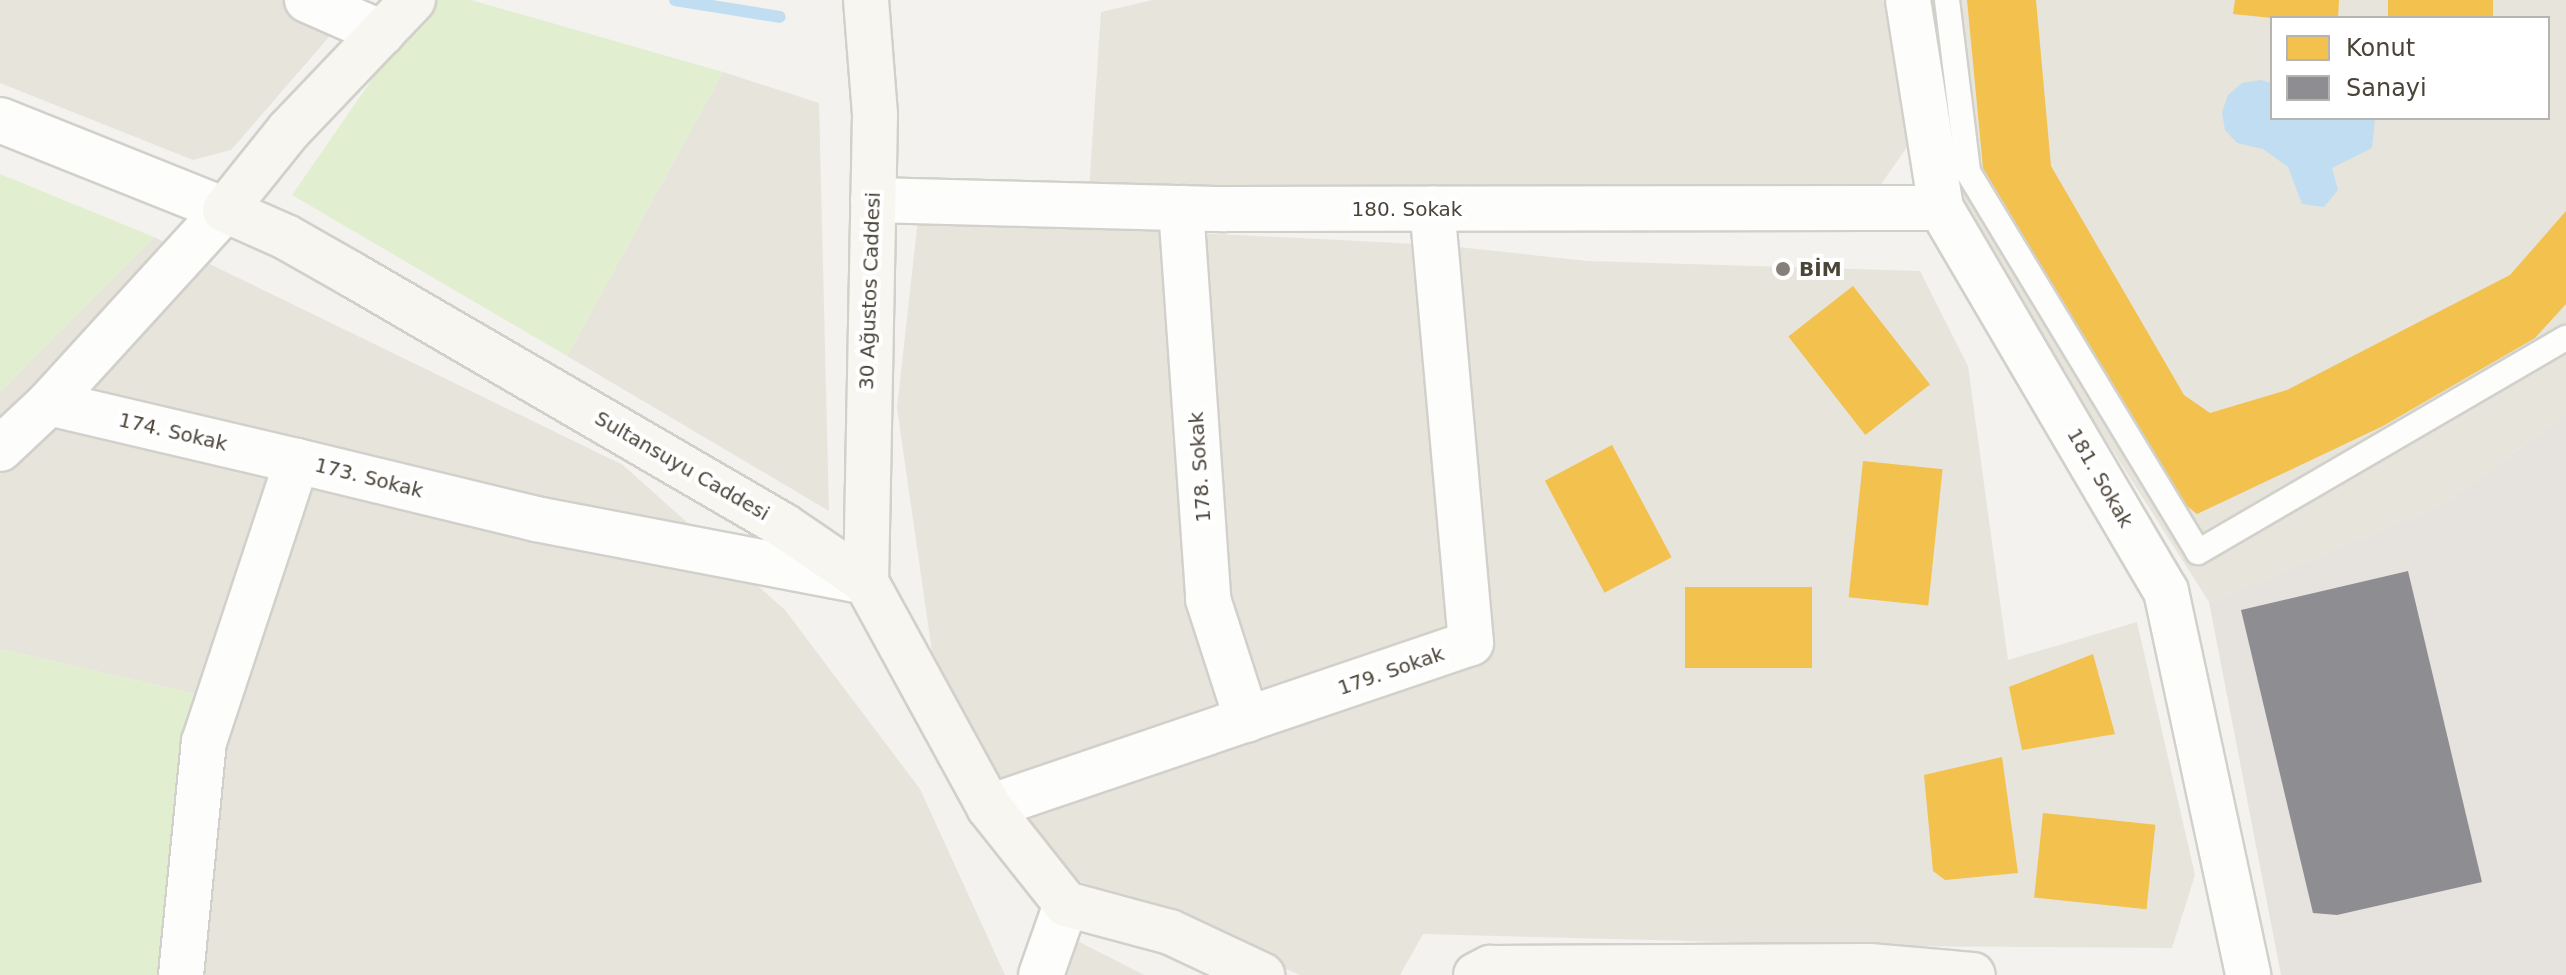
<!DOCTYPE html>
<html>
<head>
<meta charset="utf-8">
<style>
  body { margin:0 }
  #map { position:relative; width:2566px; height:975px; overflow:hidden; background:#f4f2ee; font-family:"DejaVu Sans",sans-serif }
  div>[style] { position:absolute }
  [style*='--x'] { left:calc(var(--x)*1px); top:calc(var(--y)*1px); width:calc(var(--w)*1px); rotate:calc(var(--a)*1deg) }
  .residential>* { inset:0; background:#e7e4dc }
  .industrial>* { inset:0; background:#e6e2de }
  .green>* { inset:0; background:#e1eecf }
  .water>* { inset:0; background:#c0ddf1 }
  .homes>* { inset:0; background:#f2c14e; transform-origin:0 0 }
  .industry>* { inset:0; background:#8d8d92 }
  .stream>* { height:12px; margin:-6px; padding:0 6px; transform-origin:6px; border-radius:6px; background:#c0ddf1 }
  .roads { filter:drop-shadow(2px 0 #d2d0cb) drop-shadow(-2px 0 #d2d0cb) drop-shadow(0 2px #d2d0cb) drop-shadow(0 -2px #d2d0cb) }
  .lane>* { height:24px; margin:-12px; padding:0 12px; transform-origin:12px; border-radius:12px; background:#fdfdfc }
  .street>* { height:44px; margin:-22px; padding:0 22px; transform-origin:22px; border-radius:22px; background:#fdfdfc }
  .secondary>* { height:44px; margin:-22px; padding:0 22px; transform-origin:22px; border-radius:22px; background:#f7f6f1 }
  .dots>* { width:22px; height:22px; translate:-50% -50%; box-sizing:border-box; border:4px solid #fff; border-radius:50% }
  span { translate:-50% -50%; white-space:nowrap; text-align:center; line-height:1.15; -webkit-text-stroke:8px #fff; paint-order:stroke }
  .street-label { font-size:20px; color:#4b4439 }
  .poi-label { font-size:20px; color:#4b4439; font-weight:700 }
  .left { translate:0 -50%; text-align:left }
  .legend { position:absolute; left:2270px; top:16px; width:280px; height:104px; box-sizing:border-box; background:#fff; border:2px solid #b7b4b0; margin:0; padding:10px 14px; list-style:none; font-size:24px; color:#4b4439 }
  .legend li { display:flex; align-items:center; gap:16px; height:40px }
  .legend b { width:40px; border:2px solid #b7b4b0 }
</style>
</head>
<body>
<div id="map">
  <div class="residential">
    <div style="clip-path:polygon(0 0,361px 0,231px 150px,193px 160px,0 83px)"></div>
    <div style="clip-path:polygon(1152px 0,1883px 0,1915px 136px,1879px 187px,1089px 189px,1101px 12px)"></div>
    <div style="clip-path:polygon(evenodd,1935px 0,2566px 0,2566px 415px,2443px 504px,2209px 602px,1966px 220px,1935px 0,2272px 18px,2548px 18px,2548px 118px,2272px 118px,2272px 18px)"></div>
    <div style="clip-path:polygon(723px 72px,819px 103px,829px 511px,567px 356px)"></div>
    <div style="clip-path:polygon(918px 219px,1439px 245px,1588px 261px,1920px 271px,1968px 366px,2008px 660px,2137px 622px,2195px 875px,2172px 948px,1884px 946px,1423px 934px,1400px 975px,1300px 975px,1065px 875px,937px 687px,897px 408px)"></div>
    <div style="clip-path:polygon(154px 237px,623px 465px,785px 610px,920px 789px,1005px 975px,159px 975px,200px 695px,0 649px,0 392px)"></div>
    <div style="clip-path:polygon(1060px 932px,1144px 975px,1064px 975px)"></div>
  </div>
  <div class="industrial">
    <div style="clip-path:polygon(2566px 415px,2566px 975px,2281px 975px,2209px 602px,2443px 504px)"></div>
  </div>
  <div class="green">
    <div style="clip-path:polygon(427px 0,471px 0,723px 72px,567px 356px,292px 195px)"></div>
    <div style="clip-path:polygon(0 174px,154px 237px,0 392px)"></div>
    <div style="clip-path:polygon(0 649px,200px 695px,159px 975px,0 975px)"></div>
  </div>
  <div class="water">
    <div style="clip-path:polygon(2260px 80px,2272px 83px,2272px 118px,2375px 118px,2372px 148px,2332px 168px,2338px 190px,2324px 207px,2302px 204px,2288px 167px,2263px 149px,2237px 143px,2225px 130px,2222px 112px,2228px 95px,2242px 83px)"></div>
  </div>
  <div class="homes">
    <div style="clip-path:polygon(1967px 0,2036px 0,2051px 166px,2184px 395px,2210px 413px,2287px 390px,2510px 275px,2566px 211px,2566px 304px,2535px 338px,2383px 426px,2197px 514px,2182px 502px,1983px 168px)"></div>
    <div style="clip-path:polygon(2235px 0,2339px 0,2338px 18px,2272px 18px,2233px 14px)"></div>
    <div style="left:2388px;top:0;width:105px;height:18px"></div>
    <div style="left:1853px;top:286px;width:125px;height:82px;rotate:52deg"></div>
    <div style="left:1612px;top:445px;width:127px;height:76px;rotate:62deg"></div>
    <div style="left:1863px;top:461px;width:80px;height:137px;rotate:6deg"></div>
    <div style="left:1685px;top:587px;width:127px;height:81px"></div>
    <div style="clip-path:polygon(2093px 654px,2115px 734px,2022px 750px,2009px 687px)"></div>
    <div style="clip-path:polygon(2002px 757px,2018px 873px,1945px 880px,1933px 871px,1924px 775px)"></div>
    <div style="left:2043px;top:813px;width:113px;height:85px;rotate:6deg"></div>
  </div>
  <div class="industry">
    <div style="clip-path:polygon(2408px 571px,2482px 882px,2337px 915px,2313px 913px,2241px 610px)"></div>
  </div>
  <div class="stream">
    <div style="--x:675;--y:0;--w:106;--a:9.2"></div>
  </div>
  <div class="roads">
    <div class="lane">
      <div style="--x:1947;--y:0;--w:173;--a:83"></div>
      <div style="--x:1968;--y:172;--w:444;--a:58.8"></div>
      <div style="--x:2198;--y:552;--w:426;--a:-30.2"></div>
    </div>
    <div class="street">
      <div style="--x:307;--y:0;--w:82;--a:23.7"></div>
      <div style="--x:1908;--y:0;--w:211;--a:81"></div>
      <div style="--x:1941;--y:208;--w:444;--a:59.6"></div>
      <div style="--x:2166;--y:591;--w:393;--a:77.9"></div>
      <div style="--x:0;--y:120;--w:242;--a:21.8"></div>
      <div style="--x:225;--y:210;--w:261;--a:132.4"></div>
      <div style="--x:49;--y:403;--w:67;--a:136.8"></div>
      <div style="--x:873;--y:200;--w:352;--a:1.5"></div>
      <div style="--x:1225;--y:209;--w:716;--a:-0.08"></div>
      <div style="--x:1181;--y:208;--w:392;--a:86"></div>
      <div style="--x:1208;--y:599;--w:127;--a:72.1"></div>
      <div style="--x:49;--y:403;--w:255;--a:13.2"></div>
      <div style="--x:989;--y:807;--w:509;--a:-18.79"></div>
      <div style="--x:1471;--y:643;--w:436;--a:-95.1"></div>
      <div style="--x:181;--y:975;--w:234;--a:-84.4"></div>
      <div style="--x:204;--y:742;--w:296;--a:-71.7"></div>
      <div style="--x:297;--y:461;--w:246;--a:13.6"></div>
      <div style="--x:536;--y:519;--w:336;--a:10.8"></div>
      <div style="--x:1041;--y:975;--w:75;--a:-70.6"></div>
    </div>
    <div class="secondary">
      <div style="--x:413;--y:0;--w:180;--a:133.6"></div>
      <div style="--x:289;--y:130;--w:102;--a:128.7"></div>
      <div style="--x:225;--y:210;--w:67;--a:23.9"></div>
      <div style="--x:286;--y:237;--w:75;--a:29.6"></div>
      <div style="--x:351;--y:274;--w:501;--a:30.2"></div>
      <div style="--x:784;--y:526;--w:99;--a:34.3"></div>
      <div style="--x:866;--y:582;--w:256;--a:61.3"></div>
      <div style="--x:989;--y:807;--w:124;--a:51.6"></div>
      <div style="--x:1066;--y:904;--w:108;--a:15.1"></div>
      <div style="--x:1170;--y:932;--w:102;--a:25.1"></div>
      <div style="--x:866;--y:0;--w:115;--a:85.5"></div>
      <div style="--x:875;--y:115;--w:467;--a:91.1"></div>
      <div style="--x:1476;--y:975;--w:16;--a:-27"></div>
      <div style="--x:1490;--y:968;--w:379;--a:-0.3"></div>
      <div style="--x:1869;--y:966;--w:104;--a:4.9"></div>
    </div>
  </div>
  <div class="dots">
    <div style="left:1783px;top:269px;background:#868178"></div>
  </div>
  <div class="street-label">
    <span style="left:1407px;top:209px">180. Sokak</span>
    <span style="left:870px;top:291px;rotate:-88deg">30 Ağustos Caddesi</span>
    <span style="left:173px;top:432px;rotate:13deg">174. Sokak</span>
    <span style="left:682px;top:466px;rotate:30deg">Sultansuyu Caddesi</span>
    <span style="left:1200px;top:467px;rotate:-94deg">178. Sokak</span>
    <span style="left:369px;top:478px;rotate:14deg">173. Sokak</span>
    <span style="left:2100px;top:478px;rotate:60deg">181. Sokak</span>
    <span style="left:1391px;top:671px;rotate:-19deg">179. Sokak</span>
  </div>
  <div class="poi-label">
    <span class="left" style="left:1799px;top:269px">BİM</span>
  </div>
  <ul class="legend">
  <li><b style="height:22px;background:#f2c14e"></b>Konut</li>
  <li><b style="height:22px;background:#8d8d92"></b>Sanayi</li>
  </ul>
</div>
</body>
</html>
